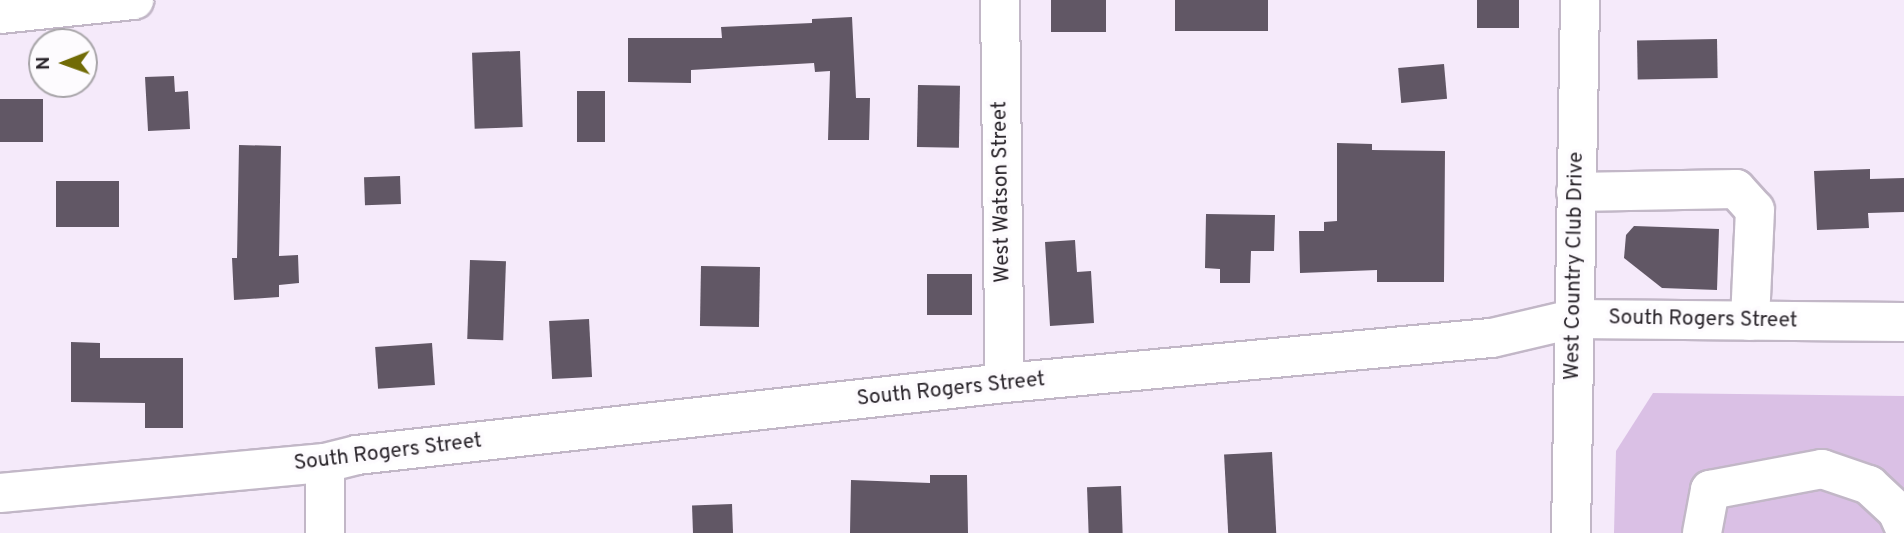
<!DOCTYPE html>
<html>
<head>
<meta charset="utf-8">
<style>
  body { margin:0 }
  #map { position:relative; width:1904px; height:533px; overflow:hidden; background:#f5eafa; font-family:Overpass,sans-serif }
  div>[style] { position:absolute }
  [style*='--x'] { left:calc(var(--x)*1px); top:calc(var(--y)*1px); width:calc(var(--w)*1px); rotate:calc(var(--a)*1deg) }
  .green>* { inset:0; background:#dac0e5 }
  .building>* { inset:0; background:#615765; transform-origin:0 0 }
  .roads { filter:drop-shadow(2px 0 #c2b7c7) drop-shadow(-2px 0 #c2b7c7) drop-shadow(0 2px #c2b7c7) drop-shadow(0 -2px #c2b7c7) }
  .minor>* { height:38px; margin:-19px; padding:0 19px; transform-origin:19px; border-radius:19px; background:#fff }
  .major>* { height:38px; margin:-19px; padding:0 19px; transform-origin:19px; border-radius:19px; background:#fff }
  span { translate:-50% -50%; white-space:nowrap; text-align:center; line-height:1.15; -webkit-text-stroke:7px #fdfbfe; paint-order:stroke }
  .street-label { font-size:21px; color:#29242a }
  .north { position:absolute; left:28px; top:28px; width:70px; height:70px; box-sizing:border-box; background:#fdfbfe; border:2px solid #a8a5a9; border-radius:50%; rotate:269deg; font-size:19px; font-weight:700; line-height:28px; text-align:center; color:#29242a }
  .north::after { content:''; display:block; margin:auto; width:24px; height:32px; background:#716b06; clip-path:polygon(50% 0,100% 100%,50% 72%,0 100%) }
</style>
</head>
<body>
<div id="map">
  <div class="green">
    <div style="clip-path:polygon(1653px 393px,1904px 396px,1904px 533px,1614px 533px,1616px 451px)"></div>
  </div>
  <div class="building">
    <div style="left:1051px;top:0;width:55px;height:32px"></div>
    <div style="left:1175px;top:0;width:93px;height:31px"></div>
    <div style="left:1477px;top:0;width:42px;height:28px"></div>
    <div style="clip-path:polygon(852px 17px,856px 98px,870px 98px,869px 140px,828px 140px,830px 71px,815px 72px,814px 63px,691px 70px,691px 83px,628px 82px,628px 38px,722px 38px,721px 27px,812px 23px,812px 19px)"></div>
    <div style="left:1717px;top:39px;width:39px;height:80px;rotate:89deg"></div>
    <div style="left:520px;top:51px;width:76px;height:48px;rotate:88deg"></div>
    <div style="left:1444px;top:64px;width:35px;height:46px;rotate:85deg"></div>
    <div style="clip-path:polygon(174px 76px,175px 92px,188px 91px,190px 129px,148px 131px,145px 77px)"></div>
    <div style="left:918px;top:85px;width:42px;height:62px;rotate:1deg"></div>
    <div style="left:577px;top:91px;width:28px;height:51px"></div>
    <div style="left:0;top:99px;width:43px;height:43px"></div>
    <div style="clip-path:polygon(1337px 143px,1372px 144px,1372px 150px,1445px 151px,1444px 282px,1377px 282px,1377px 270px,1300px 273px,1299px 231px,1324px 231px,1324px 222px,1337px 221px)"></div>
    <div style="clip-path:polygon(239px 145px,281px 146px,279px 256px,298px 255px,299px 283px,279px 285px,279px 297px,234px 300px,232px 258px,237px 258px)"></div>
    <div style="clip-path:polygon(1870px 169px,1870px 179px,1904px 178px,1904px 212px,1868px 213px,1869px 228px,1817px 230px,1814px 171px)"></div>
    <div style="left:400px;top:176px;width:28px;height:36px;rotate:88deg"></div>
    <div style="left:56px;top:181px;width:63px;height:46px"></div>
    <div style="clip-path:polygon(1206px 214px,1275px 215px,1274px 251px,1251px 251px,1250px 283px,1220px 283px,1220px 269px,1205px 268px)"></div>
    <div style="clip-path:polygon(1634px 226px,1719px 229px,1717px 290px,1662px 288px,1624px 258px,1626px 235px)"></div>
    <div style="clip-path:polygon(1075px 240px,1077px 272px,1091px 271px,1094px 323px,1050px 326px,1045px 242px)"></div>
    <div style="left:470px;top:260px;width:36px;height:79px;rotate:2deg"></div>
    <div style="left:701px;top:266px;width:59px;height:60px;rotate:1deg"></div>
    <div style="left:927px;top:274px;width:45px;height:41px"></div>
    <div style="left:589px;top:319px;width:58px;height:40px;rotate:87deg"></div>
    <div style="clip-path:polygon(71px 342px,100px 343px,100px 358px,183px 358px,183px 428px,145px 428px,145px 403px,71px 402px)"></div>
    <div style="left:432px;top:343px;width:42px;height:57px;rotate:86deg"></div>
    <div style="left:1272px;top:452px;width:81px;height:48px;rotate:87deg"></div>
    <div style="clip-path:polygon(930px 475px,967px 475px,968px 533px,850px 533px,851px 480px,930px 483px)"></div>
    <div style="left:1121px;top:486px;width:47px;height:34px;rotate:88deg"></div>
    <div style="left:732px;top:504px;width:29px;height:40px;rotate:88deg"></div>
  </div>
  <div class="roads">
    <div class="minor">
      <div style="--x:1000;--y:0;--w:383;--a:89.3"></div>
      <div style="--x:0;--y:14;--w:135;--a:-6"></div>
      <div style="--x:1576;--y:192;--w:160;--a:-1.1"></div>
      <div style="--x:1736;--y:189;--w:28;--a:48"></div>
      <div style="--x:1755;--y:210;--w:111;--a:92.6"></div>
      <div style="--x:0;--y:493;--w:326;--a:-5.3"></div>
      <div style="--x:325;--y:463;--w:33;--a:-14"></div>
      <div style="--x:357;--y:455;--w:652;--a:-6.34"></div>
      <div style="--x:1005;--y:383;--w:489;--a:-5.3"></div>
      <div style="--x:1492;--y:338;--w:83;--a:-13.2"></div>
      <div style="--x:1573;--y:319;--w:331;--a:0.5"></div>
      <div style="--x:325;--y:533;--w:70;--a:-90"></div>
      <div style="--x:1702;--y:533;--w:44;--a:-79.5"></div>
      <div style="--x:1710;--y:490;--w:114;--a:-10.6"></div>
      <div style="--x:1822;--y:469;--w:50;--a:18.8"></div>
      <div style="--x:1869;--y:485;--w:38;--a:43"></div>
      <div style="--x:1897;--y:511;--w:17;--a:66"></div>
    </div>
    <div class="major">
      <div style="--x:1571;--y:533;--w:533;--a:-89.03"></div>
    </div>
  </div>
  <div class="street-label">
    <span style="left:1002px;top:192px;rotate:-91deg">West Watson Street</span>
    <span style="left:1575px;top:266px;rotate:-89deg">West Country Club Drive</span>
    <span style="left:1703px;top:320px;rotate:1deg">South Rogers Street</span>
    <span style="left:951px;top:390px;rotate:-6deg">South Rogers Street</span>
    <span style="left:388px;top:453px;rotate:-7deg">South Rogers Street</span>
  </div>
  <div class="north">N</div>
</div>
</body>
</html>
